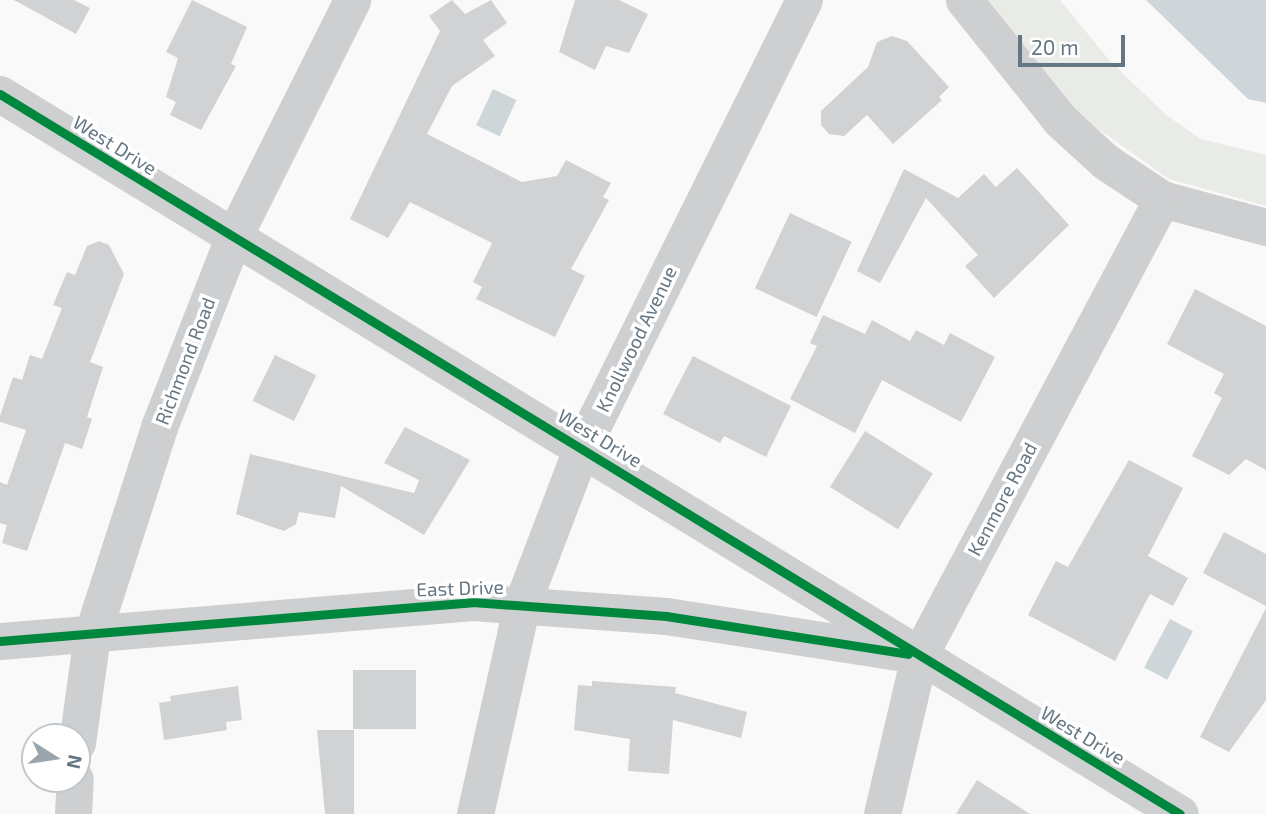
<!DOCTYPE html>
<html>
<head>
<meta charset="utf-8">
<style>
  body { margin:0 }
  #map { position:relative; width:1266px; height:814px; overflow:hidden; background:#f9f9f9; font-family:"Exo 2",sans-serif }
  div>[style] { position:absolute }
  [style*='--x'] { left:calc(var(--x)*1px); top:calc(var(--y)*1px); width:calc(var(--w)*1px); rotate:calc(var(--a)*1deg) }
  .green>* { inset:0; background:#e8ebe6 }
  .water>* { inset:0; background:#ced6d9; transform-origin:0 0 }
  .building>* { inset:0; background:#d0d2d3; transform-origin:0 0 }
  .street>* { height:37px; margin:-18.5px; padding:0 18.5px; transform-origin:18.5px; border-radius:18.5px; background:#cecfd0 }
  .cycleway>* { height:9px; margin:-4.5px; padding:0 4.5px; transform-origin:4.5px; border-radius:4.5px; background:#00873e }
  span { translate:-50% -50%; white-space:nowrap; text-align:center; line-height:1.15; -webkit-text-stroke:7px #fff; paint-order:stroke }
  .street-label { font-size:19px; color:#657683 }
  .north { position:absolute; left:21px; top:723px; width:70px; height:70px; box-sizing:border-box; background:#fff; border:2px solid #c1c8cd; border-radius:50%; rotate:102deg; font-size:19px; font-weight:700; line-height:28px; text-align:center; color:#657683 }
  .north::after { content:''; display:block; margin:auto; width:24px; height:32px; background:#99a4ac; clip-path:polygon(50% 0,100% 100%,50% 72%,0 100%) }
  .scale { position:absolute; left:1018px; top:35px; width:107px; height:32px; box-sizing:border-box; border:4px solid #657683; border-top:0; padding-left:9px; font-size:21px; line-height:24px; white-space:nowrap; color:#657683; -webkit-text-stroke:5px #fff; paint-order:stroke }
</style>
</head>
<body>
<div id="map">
  <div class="green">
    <div style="clip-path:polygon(983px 0,1060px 0,1109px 60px,1166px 115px,1201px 139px,1266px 155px,1266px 206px,1169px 179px,1077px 114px)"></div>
  </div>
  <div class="water">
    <div style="clip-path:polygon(1146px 0,1266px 0,1266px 103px,1248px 99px)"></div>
    <div style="left:493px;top:89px;width:26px;height:40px;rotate:25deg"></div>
    <div style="left:1170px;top:619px;width:26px;height:55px;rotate:28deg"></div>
  </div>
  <div class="building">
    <div style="clip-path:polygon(14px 0,74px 0,90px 8px,76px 34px)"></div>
    <div style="clip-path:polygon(192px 0,247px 27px,231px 64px,236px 66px,201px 130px,170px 115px,176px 102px,166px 97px,178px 58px,166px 52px)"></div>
    <div style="clip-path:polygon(452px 0,465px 14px,491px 0,507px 23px,483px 40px,495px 56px,452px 86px,427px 134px,522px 182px,557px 176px,566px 160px,611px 183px,603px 197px,609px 200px,571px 269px,585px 276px,555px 337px,476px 299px,482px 287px,473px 282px,492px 243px,410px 202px,388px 238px,350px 219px,440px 31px,429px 16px)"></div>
    <div style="clip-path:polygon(575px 0,619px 0,648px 14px,629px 53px,606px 46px,595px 70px,559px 52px)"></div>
    <div style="clip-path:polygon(892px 36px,907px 41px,949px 87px,939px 97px,942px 100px,893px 144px,867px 115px,844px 136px,829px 134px,821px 125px,821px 111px,868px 67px,877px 42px)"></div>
    <div style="clip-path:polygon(1017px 168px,1069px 225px,994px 298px,965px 266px,978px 255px,926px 198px,880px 283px,857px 271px,904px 169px,958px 198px,984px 174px,996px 187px)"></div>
    <div style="left:790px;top:213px;width:68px;height:83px;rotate:25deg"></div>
    <div style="clip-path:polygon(99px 241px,109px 245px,124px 274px,90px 362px,103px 367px,87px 417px,92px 419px,82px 449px,65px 443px,27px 551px,2px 543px,7px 525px,0 523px,0 482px,7px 485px,26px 430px,0 422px,0 416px,13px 377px,22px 380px,30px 355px,42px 359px,62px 308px,53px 305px,67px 272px,75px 275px,87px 246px)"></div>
    <div style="clip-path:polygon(1195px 289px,1266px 326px,1266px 470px,1246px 459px,1229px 475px,1192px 456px,1222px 398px,1214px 393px,1224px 374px,1167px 344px)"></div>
    <div style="clip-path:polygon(823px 315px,865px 334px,872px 320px,910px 341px,916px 330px,944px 345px,950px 333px,995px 357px,961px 422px,882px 380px,855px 433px,790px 399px,817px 346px,810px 343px)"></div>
    <div style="left:275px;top:355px;width:46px;height:51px;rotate:26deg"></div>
    <div style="clip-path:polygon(693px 356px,791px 406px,766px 457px,724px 436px,720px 443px,663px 414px)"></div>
    <div style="clip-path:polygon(405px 427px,470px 460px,424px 535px,341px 486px,335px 518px,299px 512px,296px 524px,284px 531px,236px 514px,250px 454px,414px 493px,419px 480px,384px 463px)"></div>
    <div style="left:865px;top:431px;width:80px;height:66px;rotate:32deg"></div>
    <div style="clip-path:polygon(1129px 460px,1183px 488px,1148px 556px,1188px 578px,1173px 606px,1150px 594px,1115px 661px,1028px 615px,1056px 561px,1068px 567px)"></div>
    <div style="clip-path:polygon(1224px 532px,1266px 554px,1266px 606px,1203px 573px)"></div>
    <div style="clip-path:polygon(1266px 608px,1266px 700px,1229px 752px,1200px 737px)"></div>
    <div style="left:416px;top:670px;width:59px;height:63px;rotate:90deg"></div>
    <div style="clip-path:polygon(592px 681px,676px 687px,675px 693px,747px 712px,741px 738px,673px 720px,669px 774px,628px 771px,630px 739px,574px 730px,578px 685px,592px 686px)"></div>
    <div style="clip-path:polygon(238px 686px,242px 720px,226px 722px,227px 730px,164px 740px,159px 703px,171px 701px,170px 696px)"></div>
    <div style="clip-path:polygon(317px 730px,354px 730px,354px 814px,325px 814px)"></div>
    <div style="clip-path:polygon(977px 780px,1030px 814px,956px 814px)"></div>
  </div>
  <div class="street">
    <div style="--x:964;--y:0;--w:154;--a:51.3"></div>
    <div style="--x:1060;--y:120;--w:62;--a:42.4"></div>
    <div style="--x:1106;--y:162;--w:67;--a:33.5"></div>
    <div style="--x:1162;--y:199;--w:108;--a:15.1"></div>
    <div style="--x:0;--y:94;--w:1382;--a:31.39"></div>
    <div style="--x:0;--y:641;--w:474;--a:-4.7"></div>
    <div style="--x:472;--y:602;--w:195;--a:4.1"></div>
    <div style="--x:666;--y:616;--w:241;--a:8.8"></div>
    <div style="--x:77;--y:743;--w:109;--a:-82.1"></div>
    <div style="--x:92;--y:635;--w:219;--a:-72.1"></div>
    <div style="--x:159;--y:427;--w:203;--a:-68.6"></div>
    <div style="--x:233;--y:238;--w:266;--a:-63.4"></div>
    <div style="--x:73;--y:814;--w:35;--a:-87"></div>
    <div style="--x:475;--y:814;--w:215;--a:-77.4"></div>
    <div style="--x:522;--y:604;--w:168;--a:-69.1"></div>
    <div style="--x:582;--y:447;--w:499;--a:-63.6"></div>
    <div style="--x:882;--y:814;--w:162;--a:-76.8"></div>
    <div style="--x:919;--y:656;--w:518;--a:-62"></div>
  </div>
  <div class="cycleway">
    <div style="--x:0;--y:94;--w:1382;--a:31.39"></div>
    <div style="--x:0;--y:641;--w:474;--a:-4.7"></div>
    <div style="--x:472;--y:602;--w:195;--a:4.1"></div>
    <div style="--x:666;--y:616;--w:245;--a:8.9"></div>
  </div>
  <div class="street-label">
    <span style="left:115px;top:145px;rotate:32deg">West Drive</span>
    <span style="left:636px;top:339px;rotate:-64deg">Knollwood Avenue</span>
    <span style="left:185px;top:361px;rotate:-69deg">Richmond Road</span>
    <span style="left:600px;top:438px;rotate:31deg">West Drive</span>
    <span style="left:1002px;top:499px;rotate:-62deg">Kenmore Road</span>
    <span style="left:460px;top:588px;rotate:-2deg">East Drive</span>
    <span style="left:1083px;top:735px;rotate:31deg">West Drive</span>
  </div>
  <div class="north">N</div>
  <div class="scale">20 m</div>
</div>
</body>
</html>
